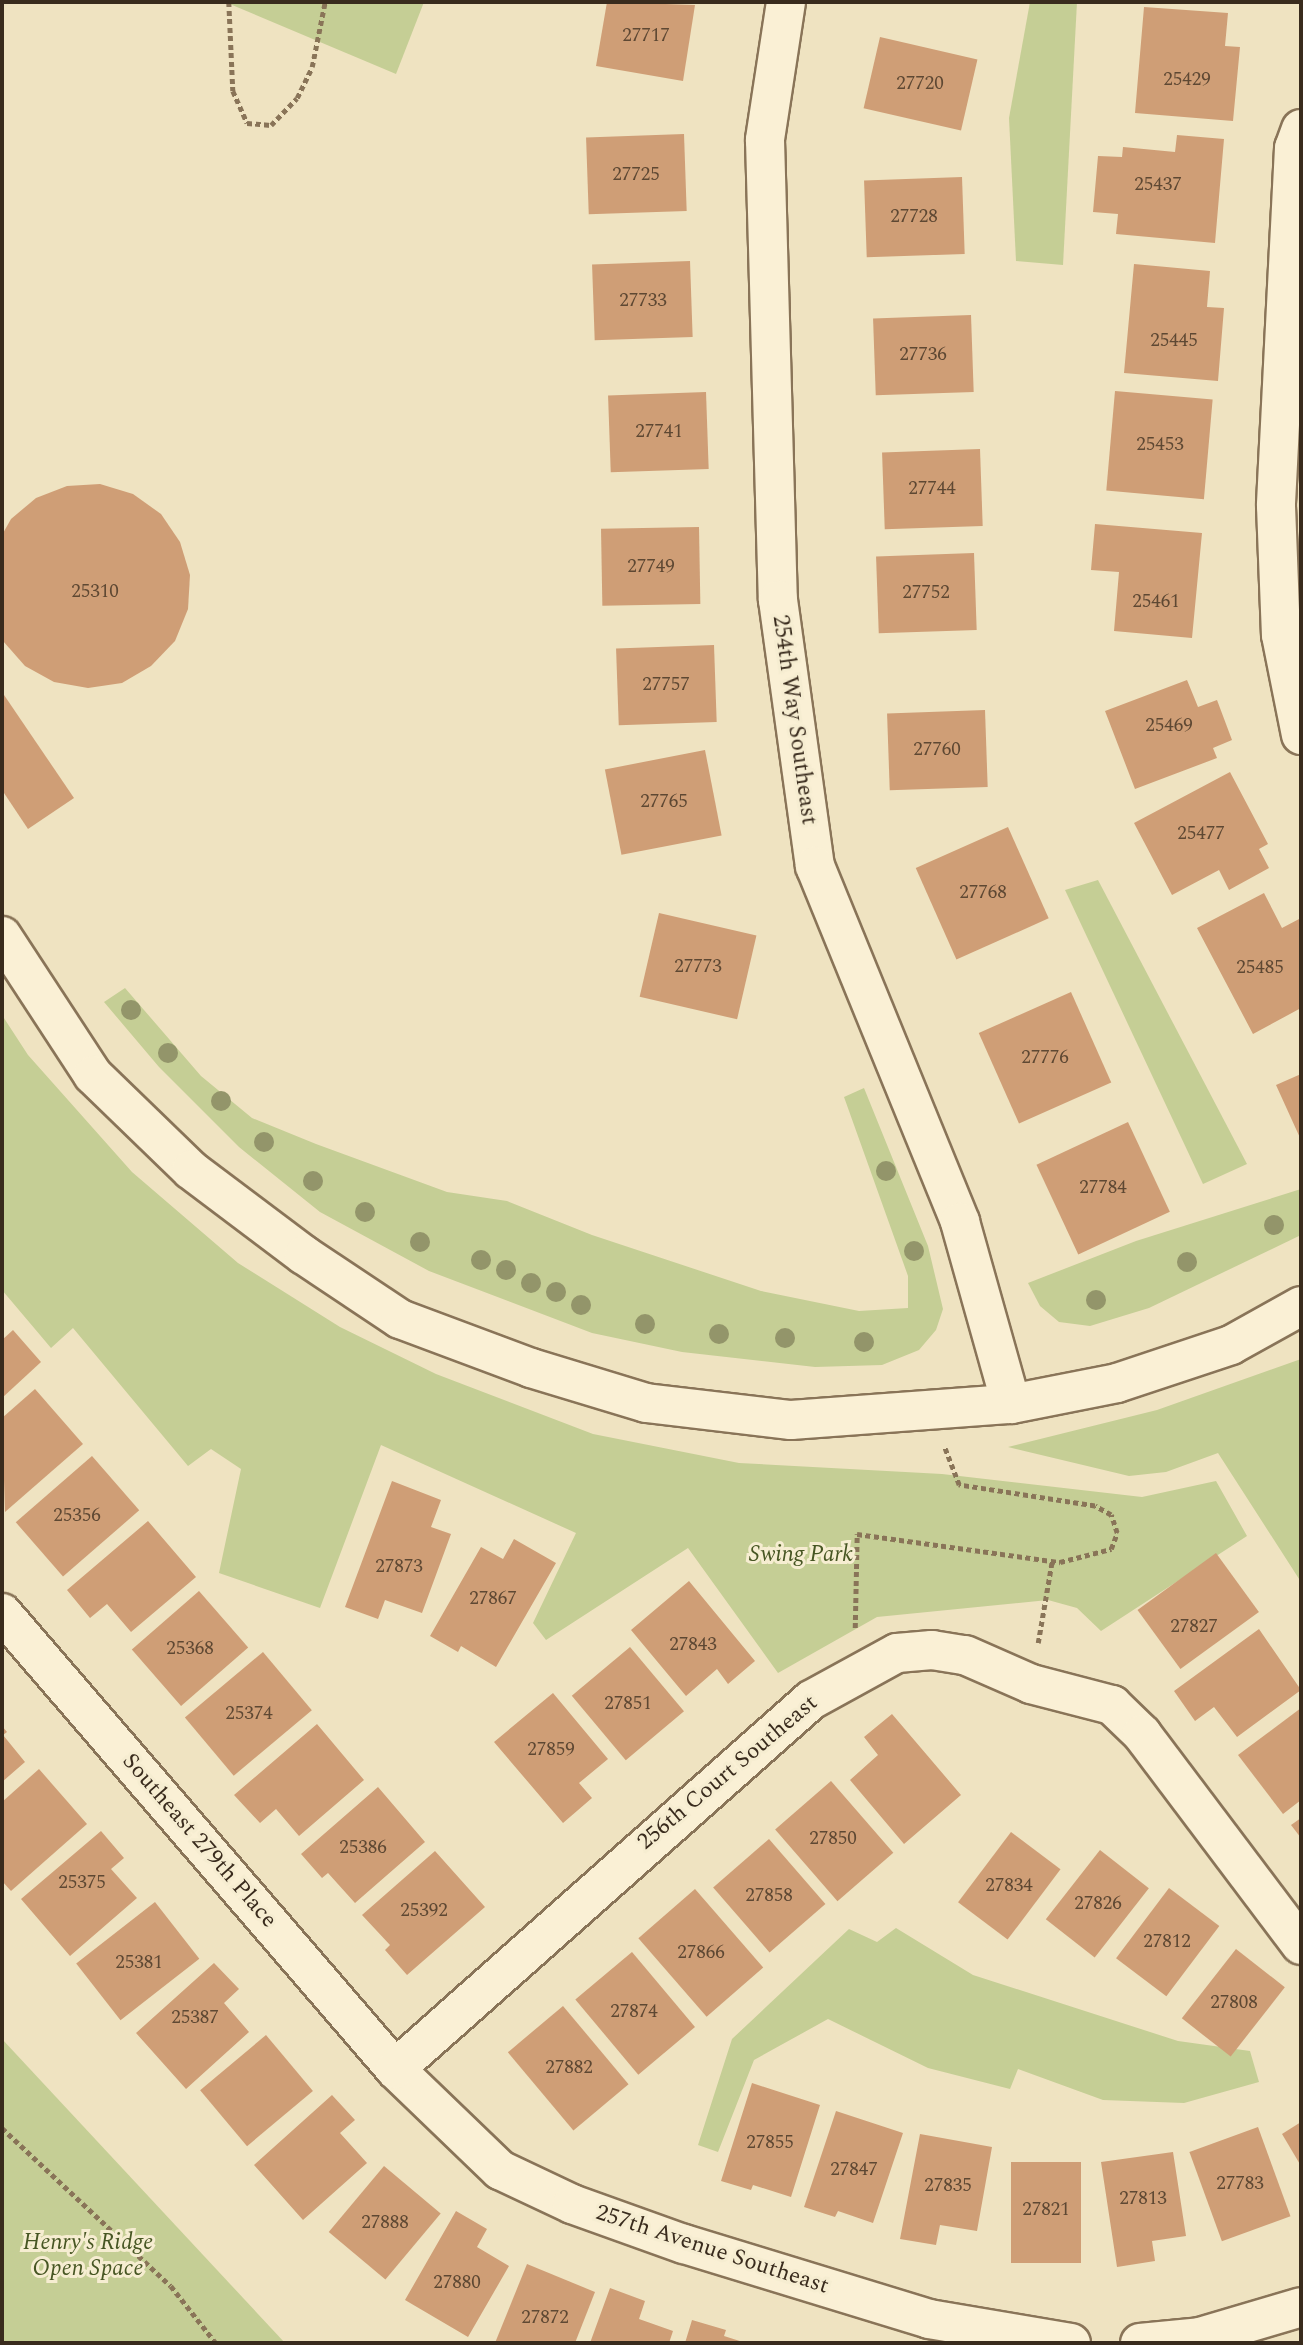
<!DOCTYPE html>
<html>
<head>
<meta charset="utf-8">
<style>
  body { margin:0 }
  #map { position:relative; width:1303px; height:2345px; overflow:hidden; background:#efe3c1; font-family:Spectral,serif }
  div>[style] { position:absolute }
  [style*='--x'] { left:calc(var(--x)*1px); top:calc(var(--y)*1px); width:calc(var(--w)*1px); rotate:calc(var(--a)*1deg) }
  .green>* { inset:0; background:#c5ce95 }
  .building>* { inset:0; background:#cf9e76; transform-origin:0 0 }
  .path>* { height:4.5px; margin-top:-2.25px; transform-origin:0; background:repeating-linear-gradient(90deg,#897458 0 5px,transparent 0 8.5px) }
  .roads { filter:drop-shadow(2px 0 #897458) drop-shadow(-2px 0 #897458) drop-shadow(0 2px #897458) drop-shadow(0 -2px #897458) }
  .street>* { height:38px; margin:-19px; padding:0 19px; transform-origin:19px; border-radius:19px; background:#faf0d5 }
  .trees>* { width:20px; height:20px; margin:-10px; border-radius:50%; background:#93956a }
  span { translate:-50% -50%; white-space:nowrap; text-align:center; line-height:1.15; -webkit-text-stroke:6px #f6edd1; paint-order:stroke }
  .number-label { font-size:19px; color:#5e4833 }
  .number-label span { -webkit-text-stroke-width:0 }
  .street-label { font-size:23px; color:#392b1d }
  .park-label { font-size:23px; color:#475623; font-style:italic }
  .frame { position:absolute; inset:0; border:4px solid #392b1d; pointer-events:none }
</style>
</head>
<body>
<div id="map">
  <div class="green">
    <div style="clip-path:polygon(225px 2px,424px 2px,396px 74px)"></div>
    <div style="clip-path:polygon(1030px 2px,1077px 2px,1063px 265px,1016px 261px,1009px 118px)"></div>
    <div style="clip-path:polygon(1098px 880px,1247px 1164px,1203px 1184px,1065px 890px)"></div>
    <div style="clip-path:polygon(125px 988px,201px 1076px,252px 1118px,316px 1144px,447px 1192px,507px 1201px,592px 1235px,761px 1291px,859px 1311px,908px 1308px,908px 1276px,844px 1097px,864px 1088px,928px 1246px,943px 1309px,936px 1330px,919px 1350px,882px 1365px,815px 1367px,682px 1352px,592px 1333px,429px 1271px,320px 1212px,239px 1147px,159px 1067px,104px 1002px)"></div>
    <div style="clip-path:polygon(2px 1015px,28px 1055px,132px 1172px,238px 1263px,340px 1327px,436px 1374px,593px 1434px,739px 1463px,942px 1474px,1142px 1497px,1216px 1481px,1247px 1536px,1101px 1631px,1077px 1608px,1048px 1600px,877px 1617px,778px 1673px,688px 1548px,546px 1640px,533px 1623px,576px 1533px,381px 1445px,320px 1608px,219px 1573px,241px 1469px,211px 1449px,188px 1466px,73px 1328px,51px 1348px,2px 1290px)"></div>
    <div style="clip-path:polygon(1301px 1189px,1301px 1235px,1149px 1308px,1090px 1326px,1059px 1322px,1040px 1306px,1028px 1283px,1136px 1241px)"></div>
    <div style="clip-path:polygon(1301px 1359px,1301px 1582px,1218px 1453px,1166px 1472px,1129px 1476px,1008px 1447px,1157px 1410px)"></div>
    <div style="clip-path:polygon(896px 1928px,973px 1975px,1178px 2041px,1250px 2051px,1259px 2082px,1184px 2103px,1103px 2100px,1018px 2069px,1010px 2089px,928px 2068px,828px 2019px,754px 2060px,718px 2152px,698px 2145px,732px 2039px,849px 1929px,877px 1942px)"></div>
    <div style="clip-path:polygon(2px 2039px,285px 2343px,2px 2343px)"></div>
  </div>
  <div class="building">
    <div style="clip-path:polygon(607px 2px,695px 5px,683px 81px,596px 66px)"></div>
    <div style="clip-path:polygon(1144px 7px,1228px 13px,1225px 46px,1240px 47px,1233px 121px,1135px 113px)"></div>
    <div style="left:880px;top:37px;width:100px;height:73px;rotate:13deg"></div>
    <div style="left:684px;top:134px;width:77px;height:98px;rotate:88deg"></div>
    <div style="clip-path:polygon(1177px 135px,1224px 139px,1215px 243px,1116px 234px,1118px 214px,1093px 212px,1098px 156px,1122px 157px,1123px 147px,1175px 152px)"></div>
    <div style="left:962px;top:177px;width:77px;height:98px;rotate:88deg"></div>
    <div style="left:690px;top:261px;width:76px;height:98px;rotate:88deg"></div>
    <div style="clip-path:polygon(1134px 264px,1210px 271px,1207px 307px,1224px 308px,1218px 381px,1124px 373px)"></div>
    <div style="left:971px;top:315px;width:77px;height:98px;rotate:88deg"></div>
    <div style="left:1115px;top:391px;width:98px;height:100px;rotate:5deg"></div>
    <div style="left:706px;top:392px;width:77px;height:98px;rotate:88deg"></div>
    <div style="left:980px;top:449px;width:77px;height:98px;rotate:88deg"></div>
    <div style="clip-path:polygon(100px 484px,133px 494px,161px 514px,180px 542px,190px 575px,188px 609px,175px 641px,151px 666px,122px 683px,88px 688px,54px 682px,25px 666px,3px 641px,2px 535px,11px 519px,36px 498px,67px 486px)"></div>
    <div style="clip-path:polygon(1095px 524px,1202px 533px,1192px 638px,1114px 631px,1119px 572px,1091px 570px)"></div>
    <div style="left:699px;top:527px;width:77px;height:98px;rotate:89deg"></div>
    <div style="left:974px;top:553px;width:77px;height:98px;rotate:88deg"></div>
    <div style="left:714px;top:645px;width:77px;height:98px;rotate:88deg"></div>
    <div style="clip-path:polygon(1187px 680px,1198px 707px,1217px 700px,1232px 740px,1213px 748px,1217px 758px,1135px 789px,1105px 711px)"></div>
    <div style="clip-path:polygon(2px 692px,74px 798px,28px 829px,2px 790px)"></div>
    <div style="left:985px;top:710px;width:77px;height:98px;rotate:88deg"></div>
    <div style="left:705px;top:750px;width:87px;height:102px;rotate:79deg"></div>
    <div style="clip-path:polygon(1230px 772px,1268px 844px,1259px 849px,1269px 868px,1229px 890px,1219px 870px,1172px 895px,1134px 823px)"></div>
    <div style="left:1008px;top:827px;width:100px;height:101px;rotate:66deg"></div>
    <div style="clip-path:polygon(1264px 893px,1282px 928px,1301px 918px,1301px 1008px,1253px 1034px,1197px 928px)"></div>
    <div style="left:659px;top:913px;width:100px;height:86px;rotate:13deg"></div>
    <div style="left:1071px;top:992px;width:99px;height:101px;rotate:66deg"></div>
    <div style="clip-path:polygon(1301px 1074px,1301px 1140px,1276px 1085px)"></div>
    <div style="left:1128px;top:1122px;width:99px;height:101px;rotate:65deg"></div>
    <div style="clip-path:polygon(13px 1330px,41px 1362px,2px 1398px,2px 1340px)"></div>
    <div style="clip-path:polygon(35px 1389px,83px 1444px,5px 1512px,2px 1418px)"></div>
    <div style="left:92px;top:1456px;width:72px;height:101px;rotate:49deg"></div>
    <div style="clip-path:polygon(392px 1481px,441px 1500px,431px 1527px,451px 1534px,422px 1613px,385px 1600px,378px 1619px,345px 1607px)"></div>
    <div style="clip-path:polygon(148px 1521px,196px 1577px,131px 1632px,107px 1604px,90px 1618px,67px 1590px)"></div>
    <div style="clip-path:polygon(514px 1539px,556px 1563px,496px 1667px,461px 1646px,458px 1652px,430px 1636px,481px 1547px,503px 1559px)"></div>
    <div style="left:1216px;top:1553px;width:73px;height:97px;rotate:54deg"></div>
    <div style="clip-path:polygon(689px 1581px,755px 1661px,728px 1684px,717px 1669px,686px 1696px,631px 1630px)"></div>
    <div style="left:199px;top:1591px;width:75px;height:89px;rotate:49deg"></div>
    <div style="clip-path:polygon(1259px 1629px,1301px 1690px,1237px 1737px,1214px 1707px,1195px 1721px,1174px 1691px)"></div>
    <div style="left:630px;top:1647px;width:84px;height:76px;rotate:50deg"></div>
    <div style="left:263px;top:1652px;width:76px;height:102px;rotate:50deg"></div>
    <div style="clip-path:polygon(553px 1693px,608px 1759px,579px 1783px,592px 1798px,563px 1823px,494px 1742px)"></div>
    <div style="clip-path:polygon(1301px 1708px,1301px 1800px,1283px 1814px,1238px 1755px)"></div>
    <div style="clip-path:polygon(892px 1714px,961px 1795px,904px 1844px,850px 1780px,878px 1755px,864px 1737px)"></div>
    <div style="clip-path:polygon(317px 1724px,364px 1780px,299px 1836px,276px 1809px,260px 1823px,234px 1795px)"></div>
    <div style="clip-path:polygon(2px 1726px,7px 1732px,3px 1735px,25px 1762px,2px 1782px)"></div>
    <div style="clip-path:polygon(39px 1769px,87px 1824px,11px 1891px,2px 1881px,2px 1802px)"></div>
    <div style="left:831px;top:1781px;width:95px;height:74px;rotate:49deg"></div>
    <div style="clip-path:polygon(378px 1787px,425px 1842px,355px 1903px,328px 1873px,322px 1878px,301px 1854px)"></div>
    <div style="clip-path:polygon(1301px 1818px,1301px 1838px,1291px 1825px)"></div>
    <div style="clip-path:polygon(101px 1831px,124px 1858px,111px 1869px,137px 1898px,70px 1956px,21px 1899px)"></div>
    <div style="left:1011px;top:1832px;width:62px;height:88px;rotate:37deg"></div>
    <div style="left:769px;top:1839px;width:86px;height:74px;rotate:49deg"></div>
    <div style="left:1100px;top:1850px;width:62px;height:88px;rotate:38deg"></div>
    <div style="clip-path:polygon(435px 1851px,485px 1907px,407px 1975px,385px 1950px,390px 1945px,362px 1915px)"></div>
    <div style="left:1169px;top:1888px;width:63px;height:88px;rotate:37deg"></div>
    <div style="left:695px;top:1889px;width:104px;height:75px;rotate:49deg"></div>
    <div style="left:155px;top:1902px;width:72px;height:100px;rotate:52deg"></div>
    <div style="left:1236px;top:1949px;width:62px;height:88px;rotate:38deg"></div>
    <div style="left:632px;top:1952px;width:98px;height:74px;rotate:50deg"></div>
    <div style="clip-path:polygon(214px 1963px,239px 1989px,224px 2003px,249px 2032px,186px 2089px,136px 2033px)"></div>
    <div style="left:563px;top:2006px;width:102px;height:72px;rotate:50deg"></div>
    <div style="left:266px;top:2035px;width:73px;height:86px;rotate:50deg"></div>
    <div style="clip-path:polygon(752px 2083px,820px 2105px,791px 2197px,753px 2185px,751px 2190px,721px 2181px)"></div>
    <div style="clip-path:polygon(332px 2095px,355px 2120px,340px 2133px,367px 2163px,303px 2220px,254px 2165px)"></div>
    <div style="clip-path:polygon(836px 2111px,903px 2133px,873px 2223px,838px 2211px,835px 2217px,804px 2207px)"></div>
    <div style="clip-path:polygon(1301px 2122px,1301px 2166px,1282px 2134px)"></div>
    <div style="left:1258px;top:2127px;width:95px;height:73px;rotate:70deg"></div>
    <div style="clip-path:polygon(920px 2134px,992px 2147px,977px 2231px,940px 2225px,936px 2245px,900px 2239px)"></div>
    <div style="clip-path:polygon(1173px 2152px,1186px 2236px,1152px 2241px,1155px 2261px,1117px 2267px,1101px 2162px)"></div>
    <div style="left:1011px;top:2162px;width:70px;height:101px"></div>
    <div style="left:384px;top:2166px;width:74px;height:86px;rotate:40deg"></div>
    <div style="clip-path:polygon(456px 2211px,487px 2229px,477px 2247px,509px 2266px,468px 2337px,405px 2300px)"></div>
    <div style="clip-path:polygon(527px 2264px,595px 2292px,575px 2343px,495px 2343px)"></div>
    <div style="clip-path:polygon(610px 2288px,645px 2301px,639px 2319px,673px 2331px,669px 2343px,590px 2343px)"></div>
    <div style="clip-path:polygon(692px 2320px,726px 2330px,724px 2336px,746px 2343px,685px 2343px)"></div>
  </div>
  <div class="path">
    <div style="--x:229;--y:2;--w:89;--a:87.4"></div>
    <div style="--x:233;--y:91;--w:35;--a:66"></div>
    <div style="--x:247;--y:123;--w:24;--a:5"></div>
    <div style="--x:271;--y:125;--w:37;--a:-46"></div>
    <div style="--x:297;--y:98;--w:34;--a:-64"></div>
    <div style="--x:312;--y:67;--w:66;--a:-78.7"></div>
    <div style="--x:855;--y:1628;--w:94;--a:-88.8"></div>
    <div style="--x:857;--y:1534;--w:205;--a:7.9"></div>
    <div style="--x:1060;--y:1562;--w:53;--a:-14.3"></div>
    <div style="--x:1111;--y:1549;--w:17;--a:-69"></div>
    <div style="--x:1117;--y:1533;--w:19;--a:-108"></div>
    <div style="--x:1111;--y:1515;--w:18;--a:-151"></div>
    <div style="--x:1095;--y:1506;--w:138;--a:-171.2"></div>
    <div style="--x:959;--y:1485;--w:40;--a:-111"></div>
    <div style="--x:1038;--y:1643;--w:83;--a:-80.3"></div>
    <div style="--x:2;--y:2128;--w:231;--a:43.1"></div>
    <div style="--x:171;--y:2286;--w:73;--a:51.7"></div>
  </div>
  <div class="roads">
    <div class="street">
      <div style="--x:786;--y:2;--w:140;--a:98.7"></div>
      <div style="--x:765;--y:140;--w:460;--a:88.4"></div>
      <div style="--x:778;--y:600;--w:269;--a:82.1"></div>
      <div style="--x:815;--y:866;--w:384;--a:67.8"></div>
      <div style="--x:960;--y:1222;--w:189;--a:74.3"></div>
      <div style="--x:1301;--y:129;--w:20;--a:110"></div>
      <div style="--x:1294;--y:148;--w:358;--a:92.9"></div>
      <div style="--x:1276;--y:506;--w:129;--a:87.8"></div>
      <div style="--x:1281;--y:635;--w:102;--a:78.7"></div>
      <div style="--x:2;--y:936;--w:166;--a:56.8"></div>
      <div style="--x:93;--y:1075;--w:136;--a:44.1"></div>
      <div style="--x:191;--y:1170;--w:141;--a:37"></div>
      <div style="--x:304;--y:1255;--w:115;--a:33.7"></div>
      <div style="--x:400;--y:1319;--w:140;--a:20.5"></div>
      <div style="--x:531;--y:1368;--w:120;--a:16.9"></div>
      <div style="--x:646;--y:1403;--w:146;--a:6.7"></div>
      <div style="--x:791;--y:1420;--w:221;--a:-4.2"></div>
      <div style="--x:1011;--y:1404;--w:108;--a:-11.2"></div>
      <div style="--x:1117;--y:1383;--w:120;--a:-18.4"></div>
      <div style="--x:1231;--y:1345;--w:80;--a:-29.1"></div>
      <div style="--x:2;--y:1613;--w:602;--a:49.24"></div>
      <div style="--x:395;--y:2069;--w:146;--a:43.9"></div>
      <div style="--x:500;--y:2170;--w:80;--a:25.3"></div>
      <div style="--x:572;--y:2204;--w:119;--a:19.7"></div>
      <div style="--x:684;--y:2244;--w:256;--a:17"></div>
      <div style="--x:929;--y:2319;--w:144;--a:9.6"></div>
      <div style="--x:395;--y:2069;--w:556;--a:-41.57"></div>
      <div style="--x:811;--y:1700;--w:98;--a:-28.7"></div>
      <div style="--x:897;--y:1653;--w:35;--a:-5"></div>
      <div style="--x:932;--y:1650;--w:33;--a:9"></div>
      <div style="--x:965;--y:1655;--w:72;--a:23.7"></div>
      <div style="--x:1031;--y:1684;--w:84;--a:14.5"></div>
      <div style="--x:1112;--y:1705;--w:42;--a:44"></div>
      <div style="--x:1142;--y:1734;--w:264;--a:53"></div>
      <div style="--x:1140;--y:2343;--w:60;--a:-5.7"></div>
      <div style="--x:1200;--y:2337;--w:105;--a:-16.5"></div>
    </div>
  </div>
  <div class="trees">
    <div style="left:131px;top:1010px"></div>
    <div style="left:168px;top:1053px"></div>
    <div style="left:221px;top:1101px"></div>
    <div style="left:264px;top:1142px"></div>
    <div style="left:886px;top:1171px"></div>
    <div style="left:313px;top:1181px"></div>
    <div style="left:365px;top:1212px"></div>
    <div style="left:1274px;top:1225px"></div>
    <div style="left:420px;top:1242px"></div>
    <div style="left:914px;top:1251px"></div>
    <div style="left:481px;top:1260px"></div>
    <div style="left:1187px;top:1262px"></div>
    <div style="left:506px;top:1270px"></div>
    <div style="left:531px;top:1283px"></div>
    <div style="left:556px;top:1292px"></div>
    <div style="left:1096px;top:1300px"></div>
    <div style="left:581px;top:1305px"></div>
    <div style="left:645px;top:1324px"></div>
    <div style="left:719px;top:1334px"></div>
    <div style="left:785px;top:1338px"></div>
    <div style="left:864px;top:1342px"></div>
  </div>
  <div class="number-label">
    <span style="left:646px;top:36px">27717</span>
    <span style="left:1187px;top:80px">25429</span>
    <span style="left:920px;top:84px">27720</span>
    <span style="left:636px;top:175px">27725</span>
    <span style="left:1158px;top:185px">25437</span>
    <span style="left:914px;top:217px">27728</span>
    <span style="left:643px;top:301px">27733</span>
    <span style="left:1174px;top:341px">25445</span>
    <span style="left:923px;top:355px">27736</span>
    <span style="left:659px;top:432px">27741</span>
    <span style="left:1160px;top:445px">25453</span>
    <span style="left:932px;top:489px">27744</span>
    <span style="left:651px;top:567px">27749</span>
    <span style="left:95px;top:592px">25310</span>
    <span style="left:926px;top:593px">27752</span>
    <span style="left:1156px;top:602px">25461</span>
    <span style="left:666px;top:685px">27757</span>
    <span style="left:1169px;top:726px">25469</span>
    <span style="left:937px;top:750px">27760</span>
    <span style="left:664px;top:802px">27765</span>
    <span style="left:1201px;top:834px">25477</span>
    <span style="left:983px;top:893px">27768</span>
    <span style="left:698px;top:967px">27773</span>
    <span style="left:1260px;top:968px">25485</span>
    <span style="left:1045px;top:1058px">27776</span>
    <span style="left:1103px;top:1188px">27784</span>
    <span style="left:77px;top:1516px">25356</span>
    <span style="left:399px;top:1567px">27873</span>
    <span style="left:493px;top:1599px">27867</span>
    <span style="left:1194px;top:1627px">27827</span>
    <span style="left:693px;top:1645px">27843</span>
    <span style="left:190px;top:1649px">25368</span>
    <span style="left:628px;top:1704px">27851</span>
    <span style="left:249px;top:1714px">25374</span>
    <span style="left:551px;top:1750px">27859</span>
    <span style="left:833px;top:1839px">27850</span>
    <span style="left:363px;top:1848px">25386</span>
    <span style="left:82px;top:1883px">25375</span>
    <span style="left:1009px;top:1886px">27834</span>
    <span style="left:769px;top:1896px">27858</span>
    <span style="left:1098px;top:1904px">27826</span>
    <span style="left:424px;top:1911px">25392</span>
    <span style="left:1167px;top:1942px">27812</span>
    <span style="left:701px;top:1953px">27866</span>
    <span style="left:139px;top:1963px">25381</span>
    <span style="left:1234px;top:2003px">27808</span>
    <span style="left:634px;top:2012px">27874</span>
    <span style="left:195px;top:2018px">25387</span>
    <span style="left:569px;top:2068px">27882</span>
    <span style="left:770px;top:2143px">27855</span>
    <span style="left:854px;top:2170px">27847</span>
    <span style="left:1240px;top:2184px">27783</span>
    <span style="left:948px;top:2186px">27835</span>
    <span style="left:1143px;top:2199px">27813</span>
    <span style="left:1046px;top:2210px">27821</span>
    <span style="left:385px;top:2223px">27888</span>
    <span style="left:457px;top:2283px">27880</span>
    <span style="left:545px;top:2318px">27872</span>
  </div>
  <div class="street-label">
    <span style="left:794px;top:720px;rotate:82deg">254th Way Southeast</span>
    <span style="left:728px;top:1773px;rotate:-40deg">256th Court Southeast</span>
    <span style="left:199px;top:1841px;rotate:49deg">Southeast 279th Place</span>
    <span style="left:712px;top:2250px;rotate:18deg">257th Avenue Southeast</span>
  </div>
  <div class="park-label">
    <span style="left:801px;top:1555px">Swing Park</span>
    <span style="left:88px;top:2256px">Henry's Ridge<br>Open Space</span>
  </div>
  <div class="frame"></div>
</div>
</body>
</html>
